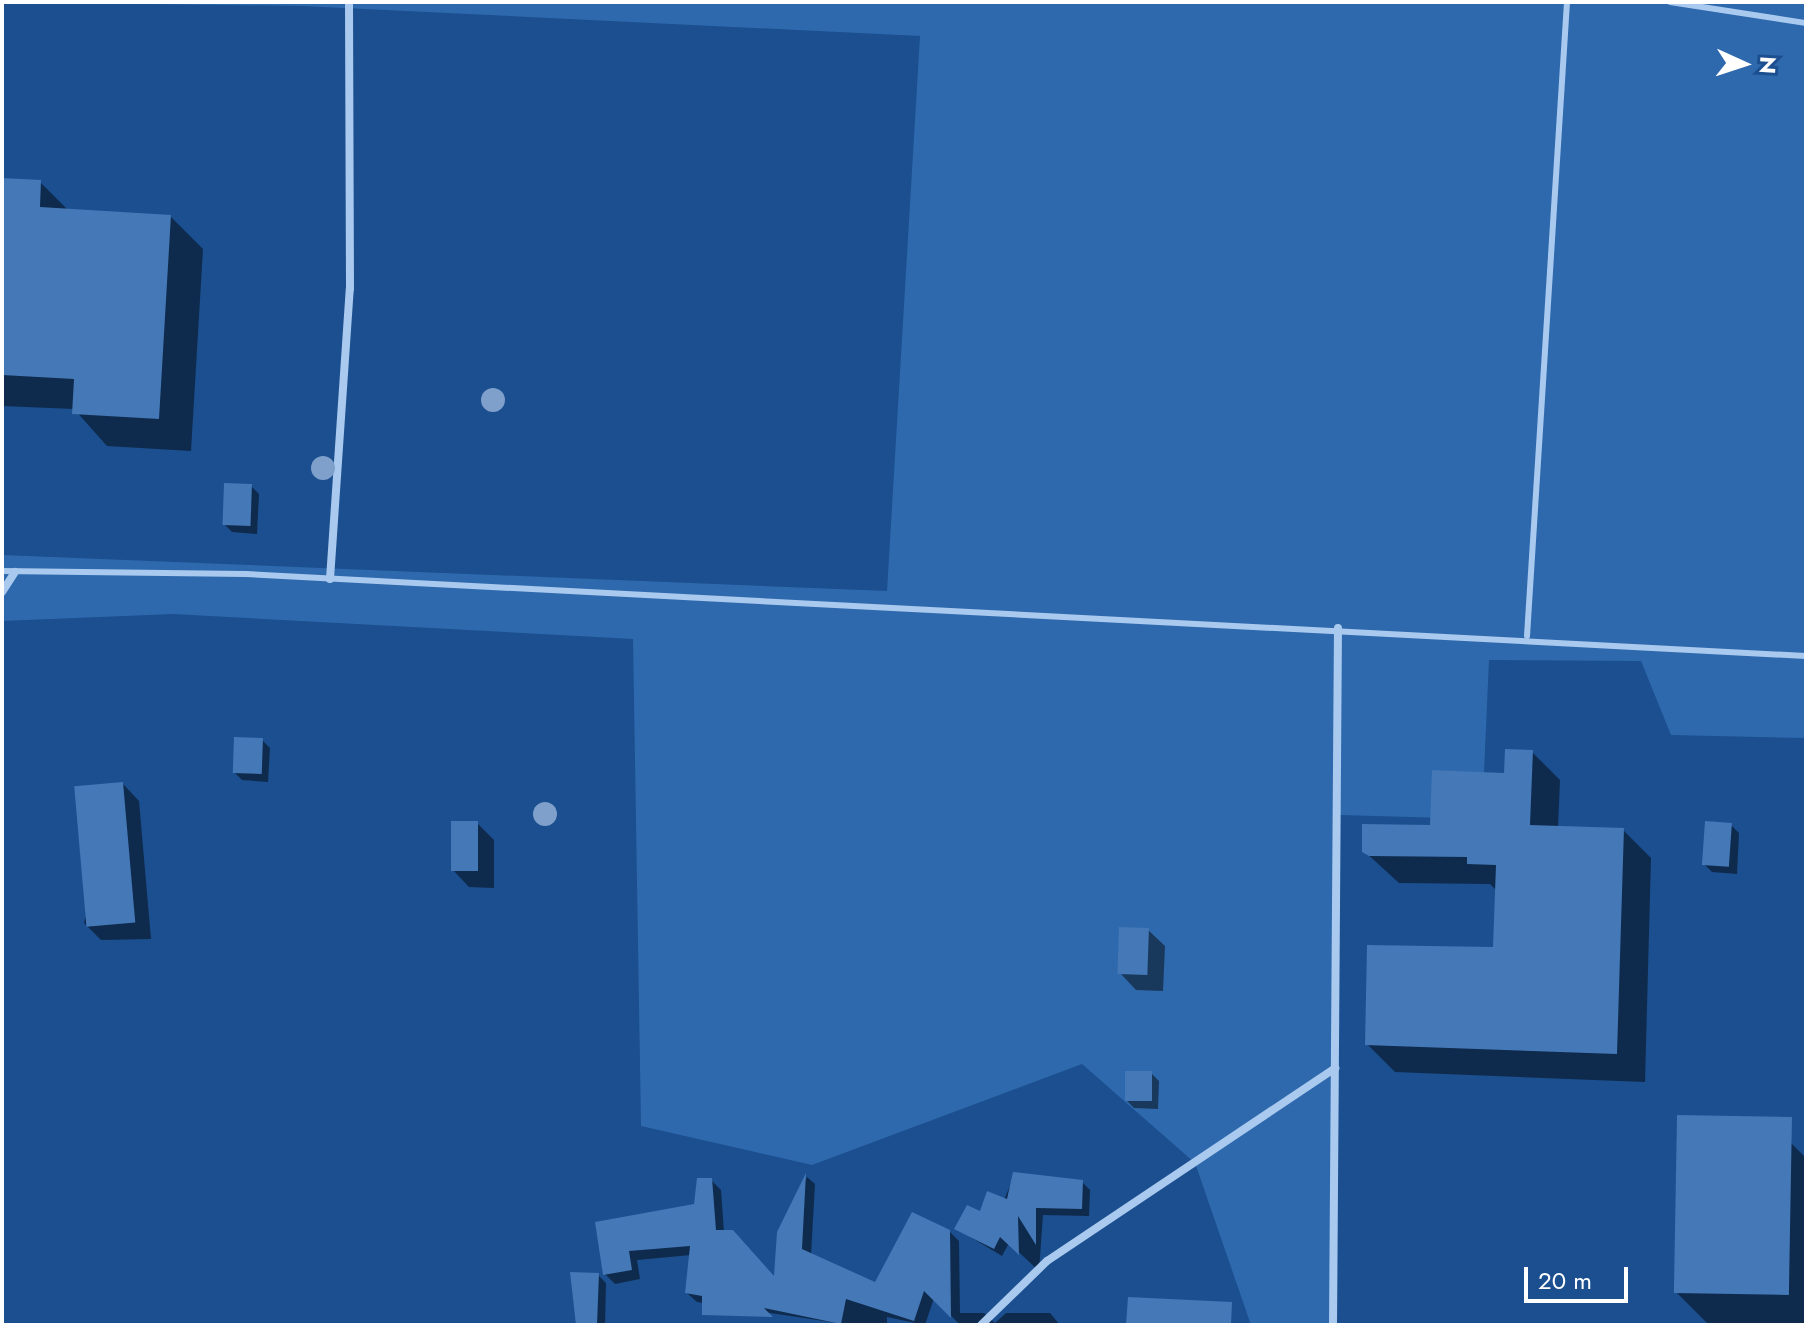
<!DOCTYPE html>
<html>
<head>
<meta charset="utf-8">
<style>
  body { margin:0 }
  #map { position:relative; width:1808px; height:1327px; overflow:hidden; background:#1b4f8f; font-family:Jost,sans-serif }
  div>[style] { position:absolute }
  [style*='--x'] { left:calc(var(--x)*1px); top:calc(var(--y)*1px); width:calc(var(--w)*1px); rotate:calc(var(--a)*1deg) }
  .green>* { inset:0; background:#2e69ad }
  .shadow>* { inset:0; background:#0007 }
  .building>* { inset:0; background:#4478b7; transform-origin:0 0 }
  .service>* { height:6px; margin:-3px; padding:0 3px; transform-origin:3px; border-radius:3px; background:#a9c9ee }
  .minor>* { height:8px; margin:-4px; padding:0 4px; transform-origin:4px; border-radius:4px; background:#a9c9ee }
  .trees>* { width:24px; height:24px; margin:-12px; border-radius:50%; background:#7ea0ca }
  span { translate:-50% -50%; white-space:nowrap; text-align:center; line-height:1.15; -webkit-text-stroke:8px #1b4f8f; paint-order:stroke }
  .frame { position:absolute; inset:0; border:4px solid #fff; pointer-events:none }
  .north { position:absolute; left:1704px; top:24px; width:80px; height:80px; -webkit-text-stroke:6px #1b4f8f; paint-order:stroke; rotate:93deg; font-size:22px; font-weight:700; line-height:32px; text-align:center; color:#fff }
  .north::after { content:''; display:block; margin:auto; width:28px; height:36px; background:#fff; clip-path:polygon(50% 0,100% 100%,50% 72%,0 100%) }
  .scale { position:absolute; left:1524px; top:1267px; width:104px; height:36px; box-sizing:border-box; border:4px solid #fff; border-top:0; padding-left:10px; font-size:24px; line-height:28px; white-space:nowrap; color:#fff; -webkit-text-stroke:6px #1b4f8f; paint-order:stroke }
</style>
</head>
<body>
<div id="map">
  <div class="green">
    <div style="clip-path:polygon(2px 2px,1806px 2px,1806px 738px,1671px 735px,1641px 661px,1489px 660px,1482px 819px,1340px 815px,1337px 1325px,1251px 1325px,1195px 1163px,1082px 1064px,812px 1165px,641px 1126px,633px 639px,173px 614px,2px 621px,2px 555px,887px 591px,920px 36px,302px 6px)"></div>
  </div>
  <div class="shadow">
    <div style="clip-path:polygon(2px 180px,40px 182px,68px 210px,170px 216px,203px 249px,191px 451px,107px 446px,74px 409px,2px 406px)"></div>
    <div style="clip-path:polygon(251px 486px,259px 494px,257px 534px,232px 532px,224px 524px)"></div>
    <div style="clip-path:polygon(262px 740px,270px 748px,268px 782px,242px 780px,234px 772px)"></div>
    <div style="clip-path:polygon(1532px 752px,1560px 780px,1558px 828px,1623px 830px,1651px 858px,1645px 1082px,1395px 1072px,1367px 1044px,1495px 949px,1497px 891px,1490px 884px,1399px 883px,1364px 851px,1432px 827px)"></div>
    <div style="clip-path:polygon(123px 784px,139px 801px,151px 939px,101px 940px,84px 923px)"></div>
    <div style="clip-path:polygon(477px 823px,494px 840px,494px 888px,469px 887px,453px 870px)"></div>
    <div style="clip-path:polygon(1731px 825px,1739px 833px,1737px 874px,1712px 872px,1704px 864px)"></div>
    <div style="clip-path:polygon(1148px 930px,1165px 946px,1163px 991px,1136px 990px,1120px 973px)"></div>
    <div style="clip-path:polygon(1151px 1073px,1159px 1081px,1158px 1109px,1134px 1108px,1126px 1100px)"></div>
    <div style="clip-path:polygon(1790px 1142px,1806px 1158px,1806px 1325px,1708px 1324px,1676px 1292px)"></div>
    <div style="clip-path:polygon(1015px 1174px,1082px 1182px,1090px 1190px,1089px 1216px,1043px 1215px,1039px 1271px,1009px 1243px,1002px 1256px,957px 1229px,1004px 1200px)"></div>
    <div style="clip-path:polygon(807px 1177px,815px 1184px,811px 1255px,876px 1285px,949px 1231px,959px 1241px,960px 1313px,984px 1313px,995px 1323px,1006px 1313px,1050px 1313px,1060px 1325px,960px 1325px,934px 1298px,925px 1325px,887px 1317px,887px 1325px,851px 1325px,697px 1302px,687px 1293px,691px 1255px,637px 1260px,640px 1279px,615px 1284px,605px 1274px,597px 1224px,696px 1206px,711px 1180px,721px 1190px,724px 1232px,776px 1280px,779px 1233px)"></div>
    <div style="clip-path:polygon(598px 1275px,606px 1283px,605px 1325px,580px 1325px)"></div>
  </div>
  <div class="building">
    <div style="clip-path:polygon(2px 178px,41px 180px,40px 207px,171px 215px,159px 419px,72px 414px,74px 379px,2px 375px)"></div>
    <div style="left:224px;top:483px;width:28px;height:42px;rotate:2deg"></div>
    <div style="left:234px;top:737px;width:29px;height:36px;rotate:2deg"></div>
    <div style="clip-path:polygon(1505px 749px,1533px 750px,1530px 825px,1624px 828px,1617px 1054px,1365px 1045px,1367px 945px,1493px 947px,1496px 865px,1467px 864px,1467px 857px,1369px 856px,1362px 852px,1362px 824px,1430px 825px,1432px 770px,1504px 773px)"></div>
    <div style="left:123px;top:782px;width:141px;height:49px;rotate:85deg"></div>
    <div style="left:451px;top:821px;width:27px;height:50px"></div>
    <div style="left:1705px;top:821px;width:27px;height:44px;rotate:4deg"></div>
    <div style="left:1119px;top:927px;width:30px;height:47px;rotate:2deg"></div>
    <div style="left:1125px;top:1071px;width:27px;height:30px"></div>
    <div style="left:1677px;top:1115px;width:115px;height:178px;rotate:1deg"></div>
    <div style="clip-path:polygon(1013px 1172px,1083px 1180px,1082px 1209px,1036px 1208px,1036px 1245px,1018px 1216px,1019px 1255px,1000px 1237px,994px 1249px,954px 1229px,967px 1205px,980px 1211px,987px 1191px,1007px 1199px)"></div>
    <div style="clip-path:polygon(806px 1173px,802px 1249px,875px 1282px,912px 1212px,950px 1230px,951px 1318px,924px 1291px,914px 1321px,846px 1299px,841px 1324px,764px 1308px,773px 1317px,702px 1315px,702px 1296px,685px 1293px,690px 1246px,629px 1251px,632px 1270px,603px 1275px,595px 1222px,694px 1204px,697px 1178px,712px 1178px,716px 1230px,733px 1230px,774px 1276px,777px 1232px)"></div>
    <div style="clip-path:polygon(570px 1272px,599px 1273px,597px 1325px,576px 1325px)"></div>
    <div style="clip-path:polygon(1128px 1297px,1232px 1302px,1231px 1325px,1126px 1325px)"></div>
  </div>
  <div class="service">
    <div style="--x:1670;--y:2;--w:138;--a:8.8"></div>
    <div style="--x:2;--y:571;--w:244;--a:0.7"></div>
    <div style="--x:246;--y:574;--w:1562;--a:3.01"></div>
    <div style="--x:1527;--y:636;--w:635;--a:-86.39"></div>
  </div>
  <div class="minor">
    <div style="--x:330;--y:579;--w:291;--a:-86.1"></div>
    <div style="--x:350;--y:289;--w:287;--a:-90.2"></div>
    <div style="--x:2;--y:592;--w:24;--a:-57"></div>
    <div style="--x:981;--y:1325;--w:92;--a:-44.1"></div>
    <div style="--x:1047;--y:1261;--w:347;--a:-33.8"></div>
    <div style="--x:1333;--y:1325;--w:697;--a:-89.59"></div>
  </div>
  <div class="trees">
    <div style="left:493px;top:400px"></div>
    <div style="left:323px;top:468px"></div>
    <div style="left:545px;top:814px"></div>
  </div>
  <div class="frame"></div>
  <div class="north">N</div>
  <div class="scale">20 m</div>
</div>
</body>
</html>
